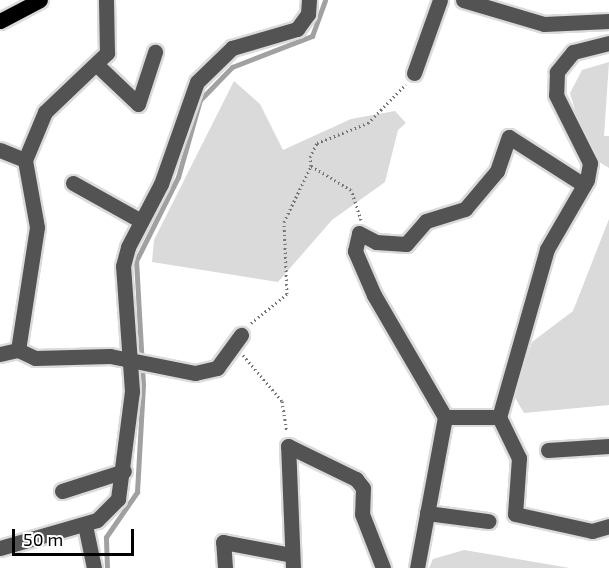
<!DOCTYPE html>
<html>
<head>
<meta charset="utf-8">
<style>
  body { margin:0 }
  #map { position:relative; width:609px; height:568px; overflow:hidden; background:#fff; font-family:"Exo 2",sans-serif }
  div>[style] { position:absolute }
  [style*='--x'] { left:calc(var(--x)*1px); top:calc(var(--y)*1px); width:calc(var(--w)*1px); rotate:calc(var(--a)*1deg) }
  .green>* { inset:0; background:#dadada }
  .stream>* { height:5px; margin:-2.5px; padding:0 2.5px; transform-origin:2.5px; border-radius:2.5px; background:#a1a1a1 }
  .path>* { height:3px; margin-top:-1.5px; transform-origin:0; background:repeating-linear-gradient(90deg,#757575 0 1.5px,transparent 0 4.5px) }
  .roads { filter:drop-shadow(2px 0 #dbdbdb) drop-shadow(-2px 0 #dbdbdb) drop-shadow(0 2px #dbdbdb) drop-shadow(0 -2px #dbdbdb) }
  .minor>* { height:15px; margin:-7.5px; padding:0 7.5px; transform-origin:7.5px; border-radius:7.5px; background:#535353 }
  .major>* { height:15px; margin:-7.5px; padding:0 7.5px; transform-origin:7.5px; border-radius:7.5px; background:#000 }
  span { translate:-50% -50%; white-space:nowrap; text-align:center; line-height:1.15; -webkit-text-stroke:4.5px #fff; paint-order:stroke }
  .scale { position:absolute; left:12px; top:529px; width:122px; height:27px; box-sizing:border-box; border:3px solid #000; border-top:0; padding-left:8px; font-size:18px; line-height:21px; white-space:nowrap; color:#000; -webkit-text-stroke:4px #fff; paint-order:stroke }
</style>
</head>
<body>
<div id="map">
  <div class="green">
    <div style="clip-path:polygon(609px 62px,604px 136px,609px 136px,609px 168px,599px 162px,582px 134px,570px 93px,582px 70px)"></div>
    <div style="clip-path:polygon(234px 81px,260px 104px,283px 150px,351px 119px,395px 111px,406px 123px,398px 130px,385px 182px,332px 220px,278px 282px,152px 262px,154px 240px)"></div>
    <div style="clip-path:polygon(609px 219px,609px 405px,524px 413px,514px 396px,532px 342px,573px 311px)"></div>
    <div style="clip-path:polygon(464px 550px,570px 568px,429px 568px,433px 559px)"></div>
  </div>
  <div class="stream">
    <div style="--x:107;--y:568;--w:31;--a:-92"></div>
    <div style="--x:106;--y:537;--w:55;--a:-55.4"></div>
    <div style="--x:137;--y:492;--w:107;--a:-86.8"></div>
    <div style="--x:143;--y:385;--w:124;--a:-93.2"></div>
    <div style="--x:136;--y:261;--w:94;--a:-63.4"></div>
    <div style="--x:178;--y:177;--w:80;--a:-74.1"></div>
    <div style="--x:200;--y:100;--w:46;--a:-45.9"></div>
    <div style="--x:232;--y:67;--w:86;--a:-21.2"></div>
    <div style="--x:312;--y:36;--w:38;--a:-70"></div>
  </div>
  <div class="path">
    <div style="--x:361;--y:220;--w:32;--a:-108"></div>
    <div style="--x:351;--y:190;--w:47;--a:-149"></div>
    <div style="--x:311;--y:166;--w:9;--a:-96"></div>
    <div style="--x:310;--y:157;--w:16;--a:-63"></div>
    <div style="--x:317;--y:143;--w:55;--a:-21.4"></div>
    <div style="--x:368;--y:123;--w:54;--a:-45.7"></div>
    <div style="--x:251;--y:323;--w:46;--a:-38.9"></div>
    <div style="--x:287;--y:294;--w:72;--a:-92.4"></div>
    <div style="--x:284;--y:222;--w:62;--a:-64.3"></div>
    <div style="--x:243;--y:355;--w:60;--a:49.7"></div>
    <div style="--x:282;--y:401;--w:31;--a:81"></div>
  </div>
  <div class="roads">
    <div class="minor">
      <div style="--x:463;--y:0;--w:84;--a:16.5"></div>
      <div style="--x:544;--y:24;--w:65;--a:-2.6"></div>
      <div style="--x:609;--y:43;--w:37;--a:166"></div>
      <div style="--x:573;--y:52;--w:26;--a:129"></div>
      <div style="--x:557;--y:72;--w:23;--a:92"></div>
      <div style="--x:556;--y:95;--w:76;--a:63.4"></div>
      <div style="--x:590;--y:163;--w:17;--a:100"></div>
      <div style="--x:587;--y:180;--w:80;--a:120.1"></div>
      <div style="--x:547;--y:249;--w:175;--a:105.9"></div>
      <div style="--x:499;--y:417;--w:46;--a:64"></div>
      <div style="--x:519;--y:458;--w:56;--a:94.1"></div>
      <div style="--x:515;--y:514;--w:79;--a:12.4"></div>
      <div style="--x:592;--y:531;--w:18;--a:-16"></div>
      <div style="--x:98;--y:66;--w:55;--a:43.5"></div>
      <div style="--x:138;--y:104;--w:55;--a:-71.9"></div>
      <div style="--x:414;--y:73;--w:77;--a:-70.4"></div>
      <div style="--x:0;--y:150;--w:27;--a:22"></div>
      <div style="--x:73;--y:183;--w:78;--a:29.2"></div>
      <div style="--x:18;--y:350;--w:124;--a:-81.2"></div>
      <div style="--x:37;--y:227;--w:68;--a:-100.2"></div>
      <div style="--x:25;--y:160;--w:52;--a:-67.4"></div>
      <div style="--x:45;--y:112;--w:86;--a:-43.6"></div>
      <div style="--x:107;--y:53;--w:53;--a:-91.1"></div>
      <div style="--x:0;--y:354;--w:18;--a:-13"></div>
      <div style="--x:18;--y:350;--w:19;--a:25"></div>
      <div style="--x:35;--y:358;--w:75;--a:-1.5"></div>
      <div style="--x:110;--y:356;--w:87;--a:11.3"></div>
      <div style="--x:195;--y:373;--w:23;--a:-13"></div>
      <div style="--x:217;--y:368;--w:41;--a:-54"></div>
      <div style="--x:445;--y:417;--w:141;--a:-120.2"></div>
      <div style="--x:374;--y:295;--w:48;--a:-113.4"></div>
      <div style="--x:355;--y:251;--w:18;--a:-77"></div>
      <div style="--x:359;--y:233;--w:19;--a:28"></div>
      <div style="--x:376;--y:242;--w:30;--a:4"></div>
      <div style="--x:406;--y:244;--w:30;--a:-49"></div>
      <div style="--x:426;--y:221;--w:41;--a:-17.1"></div>
      <div style="--x:465;--y:209;--w:50;--a:-49.9"></div>
      <div style="--x:497;--y:171;--w:36;--a:-71"></div>
      <div style="--x:509;--y:137;--w:89;--a:32.6"></div>
      <div style="--x:548;--y:450;--w:61;--a:-3.8"></div>
      <div style="--x:62;--y:491;--w:65;--a:-17.9"></div>
      <div style="--x:427;--y:513;--w:62;--a:7.5"></div>
      <div style="--x:85;--y:525;--w:44;--a:78.2"></div>
      <div style="--x:0;--y:548;--w:101;--a:-16.1"></div>
      <div style="--x:97;--y:520;--w:30;--a:-45"></div>
      <div style="--x:118;--y:499;--w:109;--a:-82.6"></div>
      <div style="--x:132;--y:391;--w:125;--a:-94.1"></div>
      <div style="--x:123;--y:266;--w:20;--a:-75"></div>
      <div style="--x:128;--y:247;--w:71;--a:-62.4"></div>
      <div style="--x:161;--y:184;--w:108;--a:-70.6"></div>
      <div style="--x:197;--y:82;--w:49;--a:-44.2"></div>
      <div style="--x:232;--y:48;--w:68;--a:-16.3"></div>
      <div style="--x:297;--y:29;--w:19;--a:-54"></div>
      <div style="--x:308;--y:14;--w:14;--a:-86"></div>
      <div style="--x:225;--y:568;--w:26;--a:-94"></div>
      <div style="--x:223;--y:542;--w:70;--a:10.7"></div>
      <div style="--x:293;--y:568;--w:122;--a:-92.3"></div>
      <div style="--x:288;--y:446;--w:76;--a:25.9"></div>
      <div style="--x:356;--y:479;--w:11;--a:52"></div>
      <div style="--x:363;--y:488;--w:26;--a:92"></div>
      <div style="--x:362;--y:514;--w:58;--a:68.7"></div>
      <div style="--x:417;--y:568;--w:154;--a:-79.5"></div>
      <div style="--x:445;--y:417;--w:54;--a:0"></div>
    </div>
    <div class="major">
      <div style="--x:0;--y:21;--w:45;--a:-27.7"></div>
    </div>
  </div>
  <div class="scale">50 m</div>
</div>
</body>
</html>
